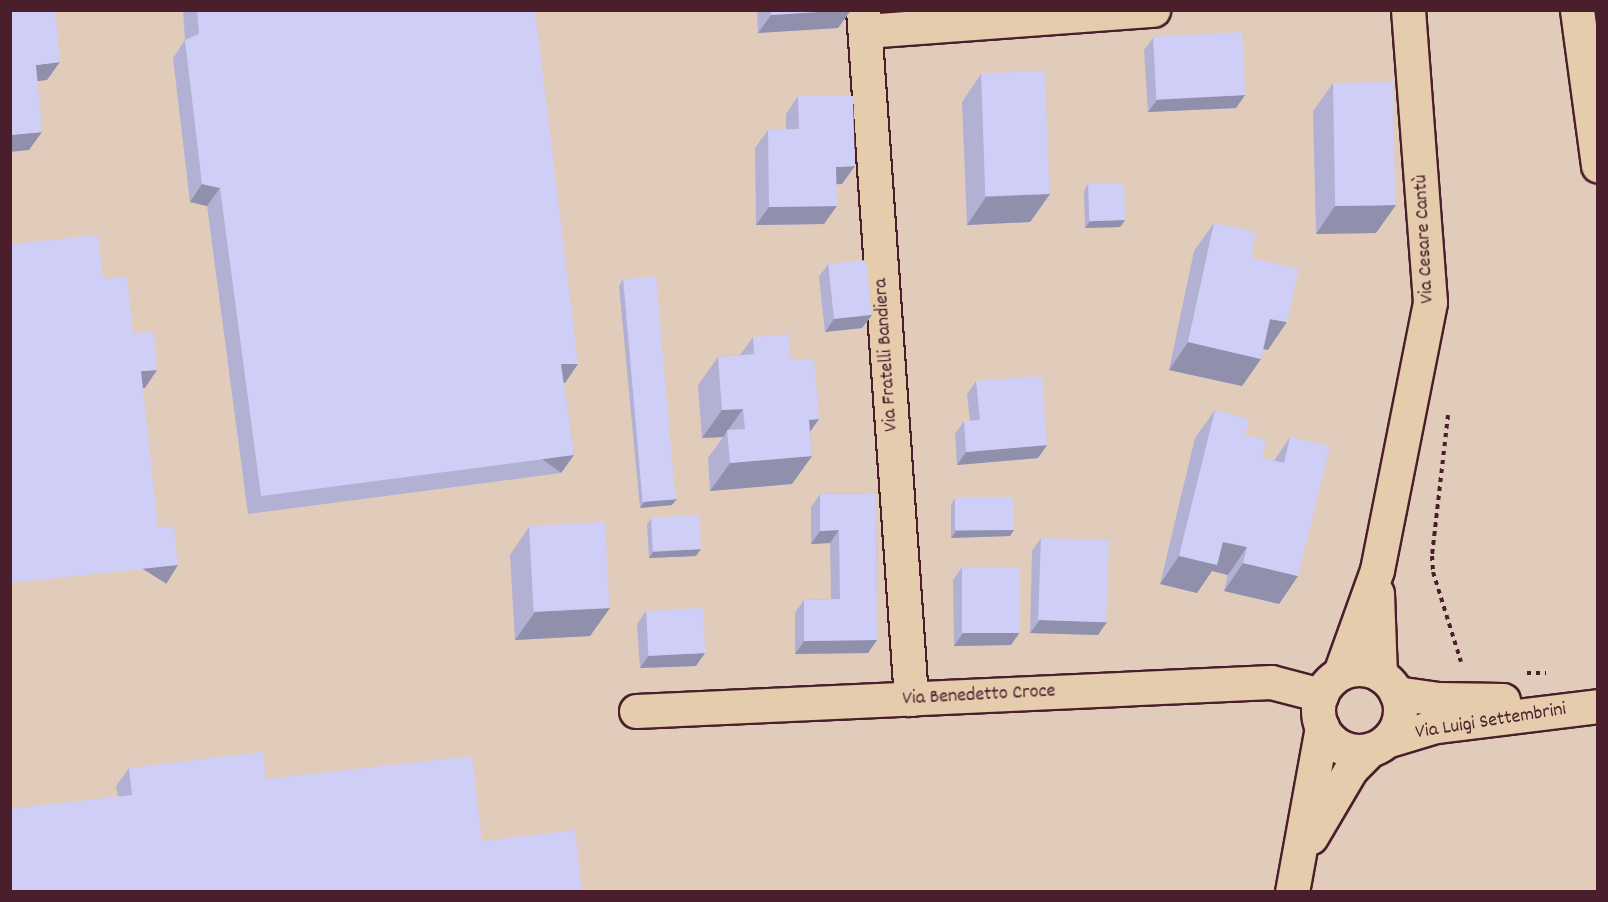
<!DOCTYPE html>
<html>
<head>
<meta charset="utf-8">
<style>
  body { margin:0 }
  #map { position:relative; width:1608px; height:902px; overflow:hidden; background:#e1ccbc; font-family:Dekko,sans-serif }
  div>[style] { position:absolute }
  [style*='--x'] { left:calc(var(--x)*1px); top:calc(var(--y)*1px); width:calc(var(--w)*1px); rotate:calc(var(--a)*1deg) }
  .path>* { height:4px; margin-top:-2px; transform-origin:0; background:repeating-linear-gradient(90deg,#4a1f2b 0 4.5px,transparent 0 9px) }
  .roads { filter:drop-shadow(2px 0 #4a1f2b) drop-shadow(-2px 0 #4a1f2b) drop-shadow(0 2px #4a1f2b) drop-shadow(0 -2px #4a1f2b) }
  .minor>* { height:33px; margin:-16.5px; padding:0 16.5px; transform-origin:16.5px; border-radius:16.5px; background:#e5ccad }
  .minor>.ring { margin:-16.5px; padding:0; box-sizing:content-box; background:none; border:33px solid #e5ccad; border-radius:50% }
  .wall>* { inset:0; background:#b2b1d4 }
  .shaded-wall>* { inset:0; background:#9190ac; transform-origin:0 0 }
  .building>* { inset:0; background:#cfcef6; transform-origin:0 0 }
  span { translate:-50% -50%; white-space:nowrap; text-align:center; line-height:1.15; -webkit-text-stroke:5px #e5ccad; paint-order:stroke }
  .street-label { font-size:20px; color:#4a1f2b }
  .frame { position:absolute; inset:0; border:12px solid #4a1f2b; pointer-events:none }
</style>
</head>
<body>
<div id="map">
  <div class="path">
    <div style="--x:1448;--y:415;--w:142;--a:96.5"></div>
    <div style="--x:1432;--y:556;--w:16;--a:86"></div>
    <div style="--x:1433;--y:572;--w:94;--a:72.7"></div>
    <div style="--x:1527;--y:673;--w:19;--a:0"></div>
  </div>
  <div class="roads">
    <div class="minor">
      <div style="--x:863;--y:10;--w:691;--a:86.01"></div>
      <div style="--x:1577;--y:10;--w:157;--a:82.3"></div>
      <div style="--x:865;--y:31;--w:289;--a:-4.2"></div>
      <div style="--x:1377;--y:593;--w:82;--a:87.9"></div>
      <div class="ring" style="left:1318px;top:669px;width:49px;height:49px"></div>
      <div style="--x:1340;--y:673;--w:109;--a:-70.2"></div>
      <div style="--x:1377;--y:570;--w:273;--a:-78.8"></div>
      <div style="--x:1430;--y:302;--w:293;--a:-94.3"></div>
      <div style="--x:1396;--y:693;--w:41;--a:8.3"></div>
      <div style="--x:1437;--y:699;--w:66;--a:0.9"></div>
      <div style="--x:636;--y:711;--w:636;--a:-2.61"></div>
      <div style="--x:1271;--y:682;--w:52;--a:14.6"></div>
      <div style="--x:1386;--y:741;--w:52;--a:-16.7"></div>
      <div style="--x:1436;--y:726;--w:163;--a:-7"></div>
      <div style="--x:1311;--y:837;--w:79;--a:-59.5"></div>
      <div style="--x:1351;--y:769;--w:28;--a:-45"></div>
      <div style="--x:1292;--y:892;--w:168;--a:-79.7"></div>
    </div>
  </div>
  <div class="wall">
    <div style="clip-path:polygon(183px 10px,535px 10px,565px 383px,563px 383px,574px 455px,561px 473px,248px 514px,207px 206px,190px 202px,173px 58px,185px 40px)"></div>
    <div style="clip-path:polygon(757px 10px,851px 10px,838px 28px,758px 33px)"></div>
    <div style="clip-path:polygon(1153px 38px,1245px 95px,1236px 108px,1148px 112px,1144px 50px)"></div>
    <div style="clip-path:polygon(981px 74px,1050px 194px,1030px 222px,967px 225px,962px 102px)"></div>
    <div style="clip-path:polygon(1333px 83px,1376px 233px,1316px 234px,1313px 111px)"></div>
    <div style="clip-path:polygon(798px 96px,842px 184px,836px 184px,824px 224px,756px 225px,755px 148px,768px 130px,786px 130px,786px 114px)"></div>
    <div style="clip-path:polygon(1088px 184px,1125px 220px,1120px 227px,1085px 228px,1084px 191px)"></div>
    <div style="clip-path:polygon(1214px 223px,1251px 258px,1268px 350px,1263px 349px,1261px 359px,1242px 386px,1169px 370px,1194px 251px)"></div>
    <div style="clip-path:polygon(828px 264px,872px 315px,862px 328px,825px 332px,819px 277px)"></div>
    <div style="clip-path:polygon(623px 279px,672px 505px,640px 508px,619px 286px)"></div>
    <div style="clip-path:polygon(753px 337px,791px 360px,819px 419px,810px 432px,812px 456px,792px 484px,710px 491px,708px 458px,723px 437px,702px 438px,698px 385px,718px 357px,740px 355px)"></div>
    <div style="clip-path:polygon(976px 381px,1047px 445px,1038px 458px,957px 465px,955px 434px,964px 421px,970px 421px,967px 394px)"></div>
    <div style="clip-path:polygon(1215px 410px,1245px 435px,1262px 458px,1274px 461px,1290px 437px,1298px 576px,1279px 604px,1224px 591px,1228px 575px,1212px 571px,1197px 593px,1160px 584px,1195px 438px)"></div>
    <div style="clip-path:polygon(876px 493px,877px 640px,868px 653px,795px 654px,795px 613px,804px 600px,831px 599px,830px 543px,811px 544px,811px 507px,820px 494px)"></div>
    <div style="clip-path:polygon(955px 498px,1014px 530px,1010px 536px,951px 538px,951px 505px)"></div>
    <div style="clip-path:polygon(651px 518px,696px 556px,649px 558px,647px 525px)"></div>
    <div style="clip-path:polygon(529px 527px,610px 608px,590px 636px,515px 640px,510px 555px)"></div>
    <div style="clip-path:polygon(1041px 538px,1098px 635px,1030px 633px,1032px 551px)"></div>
    <div style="clip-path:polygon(962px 567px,1011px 645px,954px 646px,953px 580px)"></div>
    <div style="clip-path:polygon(646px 611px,696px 666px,640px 668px,637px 624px)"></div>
    <div style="clip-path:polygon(129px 768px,266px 779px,482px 841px,118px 796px,116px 786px)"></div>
  </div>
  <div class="shaded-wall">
    <div style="clip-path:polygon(851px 10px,838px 28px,758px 33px,771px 15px)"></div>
    <div style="clip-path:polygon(60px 62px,47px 80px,23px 83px,36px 65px)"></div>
    <div style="clip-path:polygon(1245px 95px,1236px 108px,1148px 112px,1157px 100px)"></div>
    <div style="clip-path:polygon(42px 132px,29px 150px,10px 152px,10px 135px)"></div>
    <div style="clip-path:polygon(855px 166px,842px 184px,823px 185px,836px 167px)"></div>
    <div style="clip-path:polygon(202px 184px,220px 188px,207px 206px,190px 202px)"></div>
    <div style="clip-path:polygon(1050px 194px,1030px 222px,967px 225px,986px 197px)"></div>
    <div style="clip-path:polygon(1396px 205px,1376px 233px,1316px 234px,1335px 206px)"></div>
    <div style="clip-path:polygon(837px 206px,824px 224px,756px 225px,769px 207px)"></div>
    <div style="clip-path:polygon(1125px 220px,1120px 227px,1085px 228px,1090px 221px)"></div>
    <div style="clip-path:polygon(872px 315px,862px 328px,825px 332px,834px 319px)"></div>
    <div style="clip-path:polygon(1270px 319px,1287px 322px,1268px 350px,1250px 346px)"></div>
    <div style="clip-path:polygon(1188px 342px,1261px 359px,1242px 386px,1169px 370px)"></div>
    <div style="clip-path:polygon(561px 364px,578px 364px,565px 383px,548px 383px)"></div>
    <div style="clip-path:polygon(157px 370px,145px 388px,129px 389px,141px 371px)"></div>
    <div style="clip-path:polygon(743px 409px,723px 437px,702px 438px,722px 410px)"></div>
    <div style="clip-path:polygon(819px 419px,799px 447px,809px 420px)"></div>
    <div style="clip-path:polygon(1047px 445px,1038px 458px,957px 465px,966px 452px)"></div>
    <div style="left:574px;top:455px;width:22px;height:316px;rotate:126deg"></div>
    <div style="clip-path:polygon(812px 456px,792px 484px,710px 491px,730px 463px)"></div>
    <div style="clip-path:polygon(677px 499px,672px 505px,640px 508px,645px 501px)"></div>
    <div style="clip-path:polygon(839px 530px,830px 543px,811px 544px,820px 531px)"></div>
    <div style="clip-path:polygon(1014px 530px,1010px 536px,951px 538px,956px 531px)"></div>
    <div style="clip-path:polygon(1223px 542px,1247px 547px,1228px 575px,1212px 571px,1197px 593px,1160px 584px,1179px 556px)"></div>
    <div style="clip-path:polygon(701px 549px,696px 556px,649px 558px,653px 552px)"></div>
    <div style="clip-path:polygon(1243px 563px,1298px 576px,1279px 604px,1224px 591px)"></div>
    <div style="left:178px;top:565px;width:22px;height:169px;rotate:122deg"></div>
    <div style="clip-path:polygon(610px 608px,590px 636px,515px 640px,535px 612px)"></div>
    <div style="clip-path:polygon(1040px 620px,1107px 622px,1098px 635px,1030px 633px)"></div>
    <div style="clip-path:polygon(1020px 632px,1011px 645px,954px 646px,963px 633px)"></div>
    <div style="clip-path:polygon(877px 640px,868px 653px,795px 654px,804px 641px)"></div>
    <div style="clip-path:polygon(705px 653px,696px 666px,640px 668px,649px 655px)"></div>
  </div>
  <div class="building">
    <div style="clip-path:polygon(10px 10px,55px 10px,60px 62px,36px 65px,42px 132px,10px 135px)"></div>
    <div style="clip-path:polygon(197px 10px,535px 10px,578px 364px,561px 364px,574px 455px,261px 496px,220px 188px,202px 184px,185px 40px,199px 34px)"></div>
    <div style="clip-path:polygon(771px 10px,848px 10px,771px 15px)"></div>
    <div style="left:1242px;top:32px;width:63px;height:89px;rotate:87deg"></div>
    <div style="left:1045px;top:71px;width:123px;height:64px;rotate:88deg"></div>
    <div style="left:1393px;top:82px;width:123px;height:60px;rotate:89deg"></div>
    <div style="clip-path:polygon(798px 96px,853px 96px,855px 166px,836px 167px,837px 206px,769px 207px,768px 130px,799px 129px)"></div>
    <div style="left:1124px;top:183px;width:37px;height:36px;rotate:88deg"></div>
    <div style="clip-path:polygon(1214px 223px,1256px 232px,1251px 258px,1299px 269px,1287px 322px,1270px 319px,1261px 359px,1188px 342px)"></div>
    <div style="clip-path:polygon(98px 235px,103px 279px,127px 277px,133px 333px,154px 332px,157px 370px,141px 371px,158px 528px,174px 526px,178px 565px,10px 583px,10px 244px)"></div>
    <div style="left:866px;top:260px;width:55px;height:38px;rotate:84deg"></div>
    <div style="left:656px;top:276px;width:224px;height:33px;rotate:85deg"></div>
    <div style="clip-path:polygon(788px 334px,791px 360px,814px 359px,819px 419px,809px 420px,812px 456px,730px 463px,727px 430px,745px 429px,743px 409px,722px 410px,718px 357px,754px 354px,753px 337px)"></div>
    <div style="clip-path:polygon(1042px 376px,1047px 445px,966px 452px,964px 421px,980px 420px,976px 381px)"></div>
    <div style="clip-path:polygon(1215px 410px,1249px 419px,1245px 435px,1266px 440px,1262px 458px,1284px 463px,1290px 437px,1330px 446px,1298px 576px,1243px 563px,1247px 547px,1223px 542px,1217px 565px,1179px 556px)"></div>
    <div style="clip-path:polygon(876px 493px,877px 640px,804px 641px,804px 600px,840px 599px,839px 530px,820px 531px,820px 494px)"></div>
    <div style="left:1014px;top:497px;width:33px;height:59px;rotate:90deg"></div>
    <div style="left:699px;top:515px;width:34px;height:48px;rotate:87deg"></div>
    <div style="left:605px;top:522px;width:86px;height:76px;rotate:87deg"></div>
    <div style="left:1041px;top:538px;width:68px;height:82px;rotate:2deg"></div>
    <div style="left:962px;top:567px;width:58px;height:66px"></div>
    <div style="left:703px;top:608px;width:45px;height:57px;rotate:87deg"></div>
    <div style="clip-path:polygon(263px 752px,266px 779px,472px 756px,482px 841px,575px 830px,582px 891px,10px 891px,10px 809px,132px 795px,129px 768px)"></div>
  </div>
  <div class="street-label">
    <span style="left:1425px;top:239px;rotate:-93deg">Via Cesare Cantù</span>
    <span style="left:887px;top:355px;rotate:-94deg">Via Fratelli Bandiera</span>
    <span style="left:979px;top:696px;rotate:-3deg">Via Benedetto Croce</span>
    <span style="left:1491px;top:722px;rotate:-9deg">Via Luigi Settembrini</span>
  </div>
  <div class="frame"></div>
</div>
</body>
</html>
